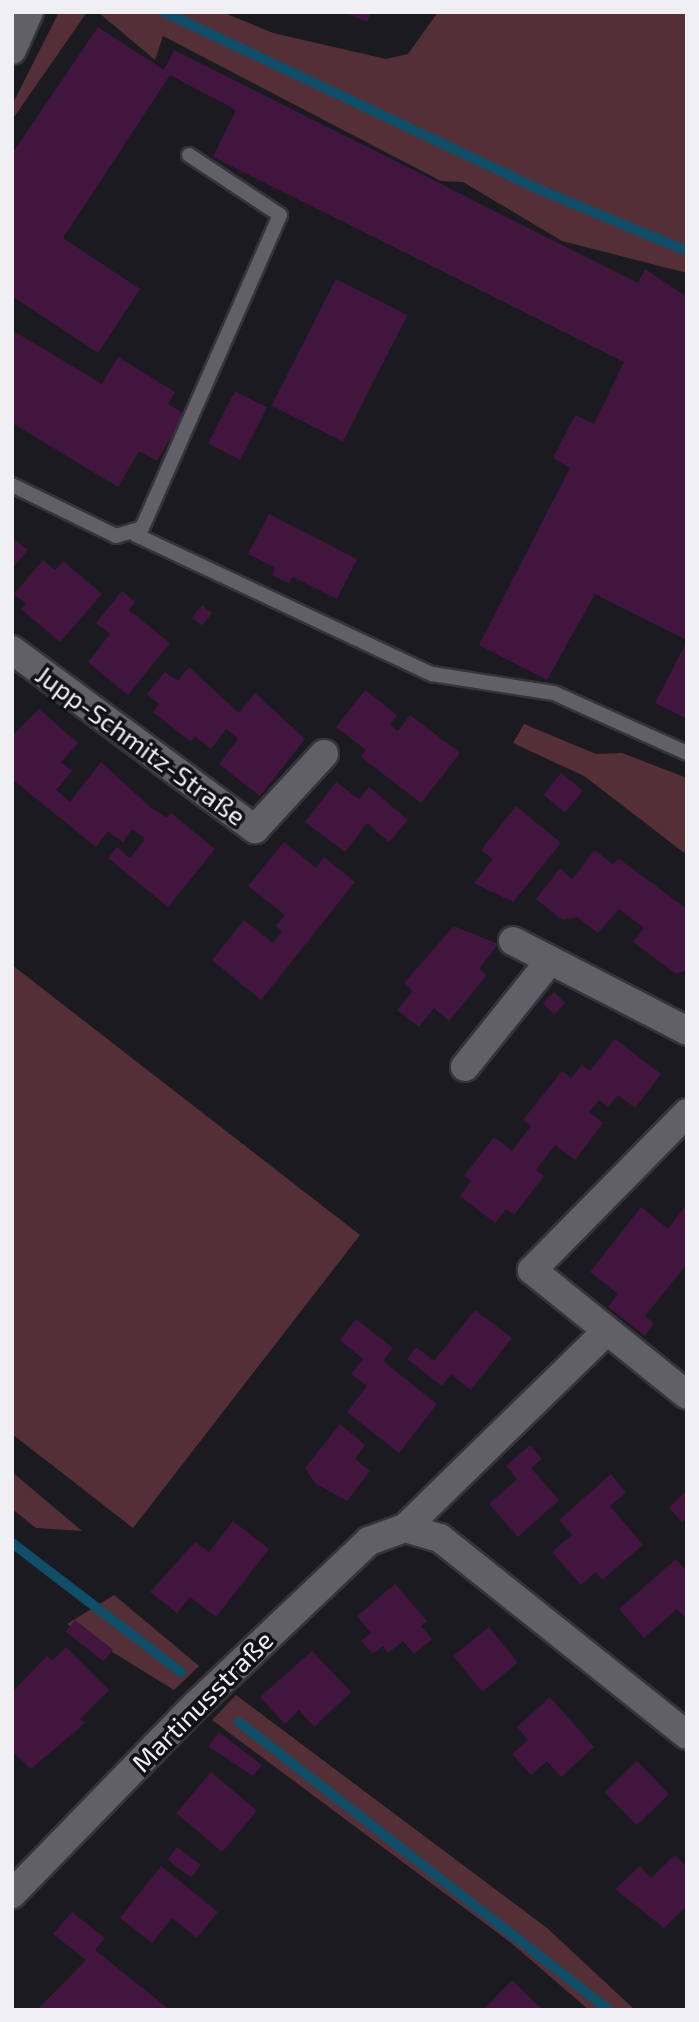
<!DOCTYPE html>
<html>
<head>
<meta charset="utf-8">
<style>
  body { margin:0 }
  #map { position:relative; width:699px; height:2022px; overflow:hidden; background:#1b1a20; font-family:"Exo 2",sans-serif }
  div>[style] { position:absolute }
  [style*='--x'] { left:calc(var(--x)*1px); top:calc(var(--y)*1px); width:calc(var(--w)*1px); rotate:calc(var(--a)*1deg) }
  .green>* { inset:0; background:#552f38 }
  .stream>* { height:10px; margin:-5px; padding:0 5px; transform-origin:5px; border-radius:5px; background:#104e67 }
  .building>* { inset:0; background:#42153e; transform-origin:0 0 }
  .roads { filter:drop-shadow(2px 0 #353439) drop-shadow(-2px 0 #353439) drop-shadow(0 2px #353439) drop-shadow(0 -2px #353439) }
  .service>* { height:14px; margin:-7px; padding:0 7px; transform-origin:7px; border-radius:7px; background:#615f67 }
  .minor>* { height:28px; margin:-14px; padding:0 14px; transform-origin:14px; border-radius:14px; background:#615f67 }
  span { translate:-50% -50%; white-space:nowrap; text-align:center; line-height:1.15; -webkit-text-stroke:7px #121117; paint-order:stroke }
  .street-label { font-size:26px; color:#f0eff4 }
  .frame { position:absolute; inset:0; border:14px solid #f0eff4; pointer-events:none }
</style>
</head>
<body>
<div id="map">
  <div class="green">
    <div style="clip-path:polygon(59px 12px,87px 12px,12px 120px,12px 105px)"></div>
    <div style="clip-path:polygon(98px 12px,222px 12px,273px 33px,386px 59px,408px 54px,438px 12px,687px 12px,687px 273px,562px 241px,463px 182px,441px 181px,163px 36px,155px 60px)"></div>
    <div style="clip-path:polygon(524px 724px,596px 754px,622px 753px,687px 778px,687px 855px,584px 776px,513px 743px)"></div>
    <div style="clip-path:polygon(12px 965px,360px 1235px,133px 1528px,12px 1434px)"></div>
    <div style="clip-path:polygon(12px 1472px,82px 1531px,36px 1528px,12px 1509px)"></div>
    <div style="clip-path:polygon(114px 1595px,199px 1666px,174px 1690px,67px 1624px)"></div>
    <div style="clip-path:polygon(236px 1695px,547px 1928px,635px 2010px,589px 2010px,510px 1942px,212px 1720px)"></div>
  </div>
  <div class="stream">
    <div style="--x:164;--y:12;--w:414;--a:25.3"></div>
    <div style="--x:538;--y:189;--w:161;--a:22.6"></div>
    <div style="--x:12;--y:1543;--w:213;--a:37.4"></div>
    <div style="--x:239;--y:1722;--w:469;--a:37.9"></div>
  </div>
  <div class="building">
    <div style="clip-path:polygon(344px 12px,371px 12px,367px 22px)"></div>
    <div style="clip-path:polygon(98px 27px,164px 70px,174px 50px,638px 283px,645px 269px,687px 297px,687px 640px,595px 594px,547px 680px,479px 645px,570px 468px,553px 458px,575px 415px,594px 424px,624px 362px,213px 157px,236px 110px,170px 75px,63px 238px,140px 289px,98px 353px,12px 296px,12px 154px)"></div>
    <div style="left:336px;top:279px;width:80px;height:142px;rotate:27deg"></div>
    <div style="clip-path:polygon(12px 330px,102px 384px,118px 357px,175px 392px,168px 404px,185px 414px,157px 461px,139px 451px,118px 487px,12px 423px)"></div>
    <div style="left:235px;top:391px;width:36px;height:59px;rotate:27deg"></div>
    <div style="clip-path:polygon(269px 514px,357px 559px,337px 599px,293px 577px,289px 583px,272px 575px,275px 568px,248px 554px)"></div>
    <div style="clip-path:polygon(12px 537px,28px 550px,12px 569px)"></div>
    <div style="clip-path:polygon(43px 560px,55px 570px,63px 561px,102px 594px,60px 642px,21px 609px,26px 604px,14px 594px)"></div>
    <div style="clip-path:polygon(122px 591px,135px 602px,129px 610px,170px 643px,128px 695px,88px 662px,110px 634px,96px 623px)"></div>
    <div style="left:202px;top:605px;width:13px;height:16px;rotate:39deg"></div>
    <div style="clip-path:polygon(687px 641px,687px 719px,655px 703px)"></div>
    <div style="clip-path:polygon(189px 667px,239px 713px,255px 693px,305px 739px,260px 796px,219px 764px,238px 739px,226px 729px,211px 749px,195px 736px,191px 742px,153px 712px,159px 704px,147px 694px,165px 672px,178px 681px)"></div>
    <div style="clip-path:polygon(365px 690px,397px 715px,390px 725px,398px 731px,410px 715px,460px 753px,421px 803px,361px 757px,366px 750px,336px 727px)"></div>
    <div style="clip-path:polygon(39px 709px,78px 743px,61px 762px,72px 771px,56px 790px,70px 802px,101px 762px,150px 807px,167px 818px,171px 813px,215px 849px,168px 907px,108px 858px,117px 847px,130px 858px,145px 839px,132px 829px,123px 842px,108px 831px,96px 847px,12px 779px,12px 736px)"></div>
    <div style="left:561px;top:773px;width:28px;height:28px;rotate:39deg"></div>
    <div style="clip-path:polygon(336px 782px,359px 799px,369px 787px,408px 820px,389px 842px,367px 823px,345px 852px,305px 822px)"></div>
    <div style="clip-path:polygon(516px 806px,561px 843px,513px 902px,474px 883px,493px 859px,481px 850px)"></div>
    <div style="clip-path:polygon(284px 842px,316px 868px,324px 857px,355px 882px,261px 1000px,212px 960px,244px 920px,273px 943px,282px 931px,276px 926px,285px 915px,248px 886px)"></div>
    <div style="clip-path:polygon(595px 850px,613px 865px,618px 858px,687px 909px,687px 970px,676px 974px,633px 942px,644px 928px,619px 909px,598px 933px,577px 917px,562px 920px,536px 899px,560px 868px,572px 879px)"></div>
    <div style="clip-path:polygon(454px 926px,498px 944px,479px 969px,487px 975px,449px 1021px,434px 1008px,419px 1027px,397px 1010px,413px 991px,404px 983px)"></div>
    <div style="left:554px;top:992px;width:16px;height:16px;rotate:45deg"></div>
    <div style="clip-path:polygon(615px 1039px,661px 1074px,635px 1108px,618px 1095px,608px 1107px,599px 1100px,589px 1112px,603px 1123px,575px 1160px,555px 1145px,536px 1170px,544px 1176px,514px 1215px,506px 1209px,495px 1223px,460px 1196px,471px 1181px,464px 1176px,494px 1137px,512px 1151px,531px 1126px,523px 1120px,562px 1071px,571px 1078px,582px 1065px,590px 1071px)"></div>
    <div style="clip-path:polygon(687px 1204px,687px 1264px,645px 1316px,654px 1323px,645px 1336px,608px 1307px,618px 1294px,590px 1272px,641px 1207px,668px 1229px)"></div>
    <div style="clip-path:polygon(475px 1310px,512px 1338px,471px 1390px,451px 1374px,442px 1386px,407px 1359px,416px 1347px,434px 1361px)"></div>
    <div style="clip-path:polygon(356px 1319px,393px 1348px,383px 1361px,437px 1404px,399px 1453px,347px 1412px,367px 1386px,351px 1374px,363px 1359px,340px 1340px)"></div>
    <div style="clip-path:polygon(340px 1424px,365px 1445px,355px 1459px,370px 1471px,347px 1501px,315px 1483px,305px 1468px)"></div>
    <div style="clip-path:polygon(530px 1445px,542px 1459px,531px 1468px,559px 1500px,518px 1537px,489px 1504px,517px 1479px,506px 1466px)"></div>
    <div style="clip-path:polygon(611px 1474px,626px 1493px,610px 1506px,643px 1545px,602px 1580px,596px 1572px,581px 1585px,552px 1552px,572px 1535px,559px 1520px)"></div>
    <div style="clip-path:polygon(687px 1490px,687px 1517px,682px 1522px,669px 1508px)"></div>
    <div style="clip-path:polygon(233px 1521px,269px 1549px,216px 1617px,190px 1597px,177px 1613px,150px 1592px,195px 1542px,209px 1552px)"></div>
    <div style="clip-path:polygon(676px 1559px,687px 1572px,687px 1620px,677px 1609px,644px 1638px,619px 1609px)"></div>
    <div style="clip-path:polygon(395px 1584px,427px 1621px,421px 1626px,432px 1639px,414px 1654px,403px 1641px,388px 1653px,383px 1646px,373px 1654px,361px 1641px,371px 1633px,357px 1616px)"></div>
    <div style="left:75px;top:1620px;width:48px;height:15px;rotate:38deg"></div>
    <div style="left:489px;top:1627px;width:46px;height:46px;rotate:51deg"></div>
    <div style="clip-path:polygon(66px 1647px,109px 1690px,80px 1719px,85px 1723px,31px 1769px,12px 1751px,12px 1692px,47px 1656px,52px 1661px)"></div>
    <div style="clip-path:polygon(312px 1651px,351px 1692px,314px 1727px,299px 1710px,285px 1724px,260px 1697px)"></div>
    <div style="clip-path:polygon(550px 1697px,594px 1747px,561px 1777px,547px 1761px,531px 1775px,512px 1754px,528px 1740px,517px 1727px)"></div>
    <div style="clip-path:polygon(219px 1732px,262px 1765px,253px 1776px,208px 1746px)"></div>
    <div style="left:637px;top:1761px;width:46px;height:45px;rotate:46deg"></div>
    <div style="left:211px;top:1772px;width:60px;height:54px;rotate:40deg"></div>
    <div style="left:177px;top:1847px;width:30px;height:16px;rotate:37deg"></div>
    <div style="clip-path:polygon(675px 1855px,687px 1867px,687px 1906px,664px 1928px,615px 1889px,640px 1866px,651px 1878px)"></div>
    <div style="clip-path:polygon(161px 1866px,218px 1912px,197px 1938px,172px 1918px,152px 1943px,120px 1918px)"></div>
    <div style="clip-path:polygon(72px 1912px,105px 1938px,95px 1950px,170px 2010px,39px 2008px,86px 1960px,53px 1934px)"></div>
    <div style="clip-path:polygon(512px 1980px,543px 2010px,483px 2010px)"></div>
  </div>
  <div class="roads">
    <div class="service">
      <div style="--x:12;--y:485;--w:116;--a:26.1"></div>
      <div style="--x:116;--y:536;--w:27;--a:-17"></div>
      <div style="--x:142;--y:528;--w:342;--a:-66.2"></div>
      <div style="--x:280;--y:215;--w:109;--a:-146.6"></div>
      <div style="--x:136;--y:535;--w:327;--a:25.2"></div>
      <div style="--x:432;--y:674;--w:123;--a:8.9"></div>
      <div style="--x:554;--y:693;--w:146;--a:24.3"></div>
    </div>
    <div class="minor">
      <div style="--x:12;--y:50;--w:42;--a:-65.9"></div>
      <div style="--x:12;--y:650;--w:302;--a:36.4"></div>
      <div style="--x:255;--y:829;--w:102;--a:-47.4"></div>
      <div style="--x:513;--y:941;--w:196;--a:27.3"></div>
      <div style="--x:465;--y:1067;--w:136;--a:-51.3"></div>
      <div style="--x:687;--y:1113;--w:221;--a:134.6"></div>
      <div style="--x:532;--y:1270;--w:199;--a:38.9"></div>
      <div style="--x:405;--y:1528;--w:36;--a:16"></div>
      <div style="--x:440;--y:1538;--w:316;--a:38.6"></div>
      <div style="--x:12;--y:1894;--w:262;--a:-45.8"></div>
      <div style="--x:195;--y:1706;--w:240;--a:-43.5"></div>
      <div style="--x:369;--y:1541;--w:38;--a:-20"></div>
      <div style="--x:405;--y:1528;--w:282;--a:-44.3"></div>
    </div>
  </div>
  <div class="street-label">
    <span style="left:141px;top:745px;rotate:36deg">Jupp-Schmitz-Straße</span>
    <span style="left:202px;top:1701px;rotate:-45deg">Martinusstraße</span>
  </div>
  <div class="frame"></div>
</div>
</body>
</html>
